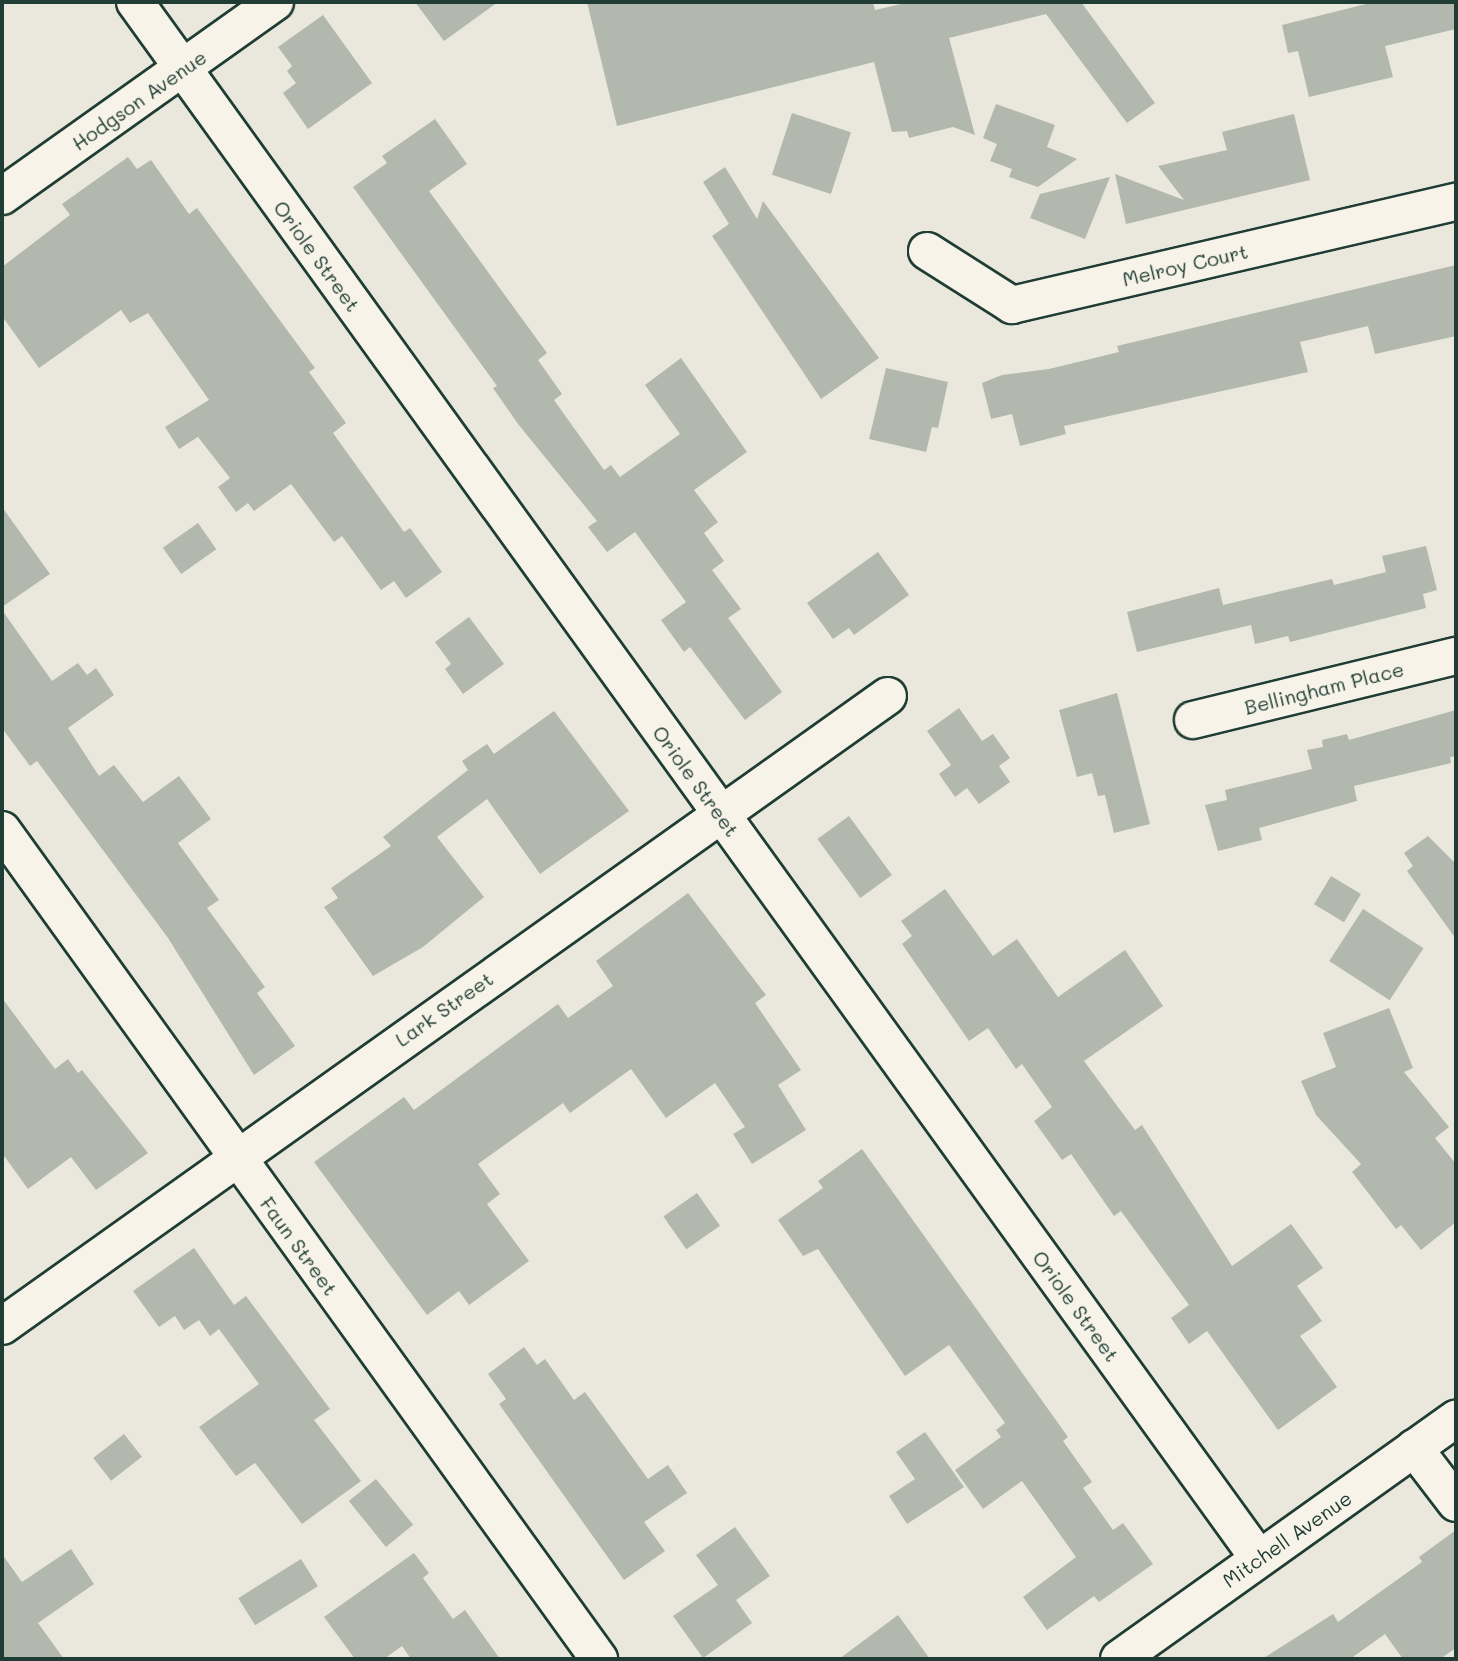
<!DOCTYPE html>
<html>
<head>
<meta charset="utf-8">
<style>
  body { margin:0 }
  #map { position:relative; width:1458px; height:1661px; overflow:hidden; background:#eae8dd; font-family:Mali,sans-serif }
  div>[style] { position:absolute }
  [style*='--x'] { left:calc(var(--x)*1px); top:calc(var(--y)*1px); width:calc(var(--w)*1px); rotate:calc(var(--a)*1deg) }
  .building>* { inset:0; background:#b2b8ae; transform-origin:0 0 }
  .roads { filter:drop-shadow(2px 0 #1f3d34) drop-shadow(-2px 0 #1f3d34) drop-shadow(0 2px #1f3d34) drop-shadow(0 -2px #1f3d34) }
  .street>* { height:36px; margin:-18px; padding:0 18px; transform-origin:18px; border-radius:18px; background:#f7f3e8 }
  span { translate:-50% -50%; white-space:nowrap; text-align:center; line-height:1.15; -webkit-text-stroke:7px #f7f3e8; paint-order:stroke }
  .street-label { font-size:20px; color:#1f3d34 }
  .frame { position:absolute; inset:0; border:4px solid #1f3d34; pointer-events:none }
</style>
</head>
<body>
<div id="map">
  <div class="building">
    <div style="clip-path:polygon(415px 2px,498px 2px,444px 41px)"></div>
    <div style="clip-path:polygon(587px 2px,873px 2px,875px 10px,910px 2px,1081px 2px,1155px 103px,1127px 123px,1046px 14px,949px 38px,975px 135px,953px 127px,909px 138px,907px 131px,892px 132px,874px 62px,617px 126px)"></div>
    <div style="clip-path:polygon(1374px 2px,1456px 2px,1456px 29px,1385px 46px,1393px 77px,1309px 97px,1298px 51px,1288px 53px,1282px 25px)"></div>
    <div style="clip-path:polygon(323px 15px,372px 83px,308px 129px,283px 93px,296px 83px,287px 71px,292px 66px,278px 47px)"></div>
    <div style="clip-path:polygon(996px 104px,1055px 125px,1047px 147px,1077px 159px,1038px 187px,1009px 177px,1012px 169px,990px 161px,997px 144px,983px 138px)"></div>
    <div style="left:792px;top:113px;width:62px;height:65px;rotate:18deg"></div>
    <div style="clip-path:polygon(1294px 114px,1310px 180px,1126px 224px,1115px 174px,1184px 200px,1158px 166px,1227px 150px,1222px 132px)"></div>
    <div style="clip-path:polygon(435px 119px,467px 164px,429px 191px,547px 353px,538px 360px,562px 394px,554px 400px,604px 470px,611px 465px,620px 477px,680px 434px,645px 385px,681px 358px,747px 452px,694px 490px,718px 522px,704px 533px,724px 561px,712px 570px,741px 609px,728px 618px,782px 692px,745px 720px,690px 647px,684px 652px,661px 620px,686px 602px,635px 532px,607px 552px,588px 527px,597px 521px,518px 424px,493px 388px,497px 386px,353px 187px,387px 163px,382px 156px)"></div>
    <div style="clip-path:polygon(128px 157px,137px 169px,151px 160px,189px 214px,197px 208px,315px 368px,309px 372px,346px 423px,333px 433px,404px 532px,410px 528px,442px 572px,406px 598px,394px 581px,381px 590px,342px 536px,334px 542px,291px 484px,254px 511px,248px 503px,236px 512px,218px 487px,230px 478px,198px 437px,179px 449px,165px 427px,209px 400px,148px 313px,130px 323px,121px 310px,39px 368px,2px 316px,2px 267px,70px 215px,62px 204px)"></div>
    <div style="clip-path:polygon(725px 167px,757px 219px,763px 201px,879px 358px,821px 399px,712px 236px,729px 224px,703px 182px)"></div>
    <div style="clip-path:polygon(1110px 177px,1085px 239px,1030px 218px,1040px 194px)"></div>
    <div style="clip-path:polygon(1456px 265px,1456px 336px,1375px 354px,1368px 326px,1300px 342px,1308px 372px,1064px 426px,1066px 434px,1020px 446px,1012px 414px,991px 419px,982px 383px,1002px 375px,1049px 369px,1119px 352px,1117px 346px)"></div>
    <div style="clip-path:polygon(886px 368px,948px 382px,938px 428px,932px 427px,926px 452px,869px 439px)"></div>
    <div style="clip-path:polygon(2px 507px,50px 574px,2px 607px)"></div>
    <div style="left:198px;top:523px;width:32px;height:43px;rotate:55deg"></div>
    <div style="clip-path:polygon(1426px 546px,1437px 590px,1423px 594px,1426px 608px,1290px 642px,1288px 636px,1255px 644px,1251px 625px,1137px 652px,1127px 612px,1219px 588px,1223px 605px,1332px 579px,1334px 585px,1386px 572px,1382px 556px)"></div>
    <div style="clip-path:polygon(878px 552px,909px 595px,854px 635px,849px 628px,833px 639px,807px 603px)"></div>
    <div style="clip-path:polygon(2px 610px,52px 681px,78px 663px,87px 675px,96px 668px,114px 695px,68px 728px,99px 776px,114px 765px,143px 802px,179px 776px,211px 819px,178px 843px,219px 900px,207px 908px,265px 987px,257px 993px,295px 1046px,254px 1075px,168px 938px,37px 761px,30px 766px,2px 728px)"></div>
    <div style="clip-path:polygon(469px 617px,504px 664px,463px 694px,445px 669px,451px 664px,435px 642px)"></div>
    <div style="clip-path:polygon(1117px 693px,1150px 824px,1114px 833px,1105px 795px,1098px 796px,1092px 773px,1077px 777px,1059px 710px)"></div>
    <div style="clip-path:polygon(959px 708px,982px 741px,993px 734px,1010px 758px,999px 766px,1010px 782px,979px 804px,967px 788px,955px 797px,939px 774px,951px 765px,927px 731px)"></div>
    <div style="clip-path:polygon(1456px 710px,1456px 756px,1450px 757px,1451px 763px,1354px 786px,1357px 801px,1259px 828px,1262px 840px,1218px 851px,1205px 805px,1227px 800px,1225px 790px,1312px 769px,1307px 750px,1323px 747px,1322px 740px,1347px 734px,1349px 740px)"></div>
    <div style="clip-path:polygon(554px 711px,629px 811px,540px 874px,487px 799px,437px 837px,484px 897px,423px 947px,373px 976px,324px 907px,338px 898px,331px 888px,391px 846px,383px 837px,468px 770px,462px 761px,487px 744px,494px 754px)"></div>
    <div style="left:849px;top:816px;width:73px;height:39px;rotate:54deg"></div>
    <div style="clip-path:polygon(1428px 836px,1456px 864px,1456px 939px,1407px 871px,1413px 866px,1404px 853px)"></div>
    <div style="left:1331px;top:876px;width:35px;height:33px;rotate:31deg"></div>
    <div style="clip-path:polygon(945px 889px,993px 956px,1017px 939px,1058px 997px,1125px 950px,1163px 1006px,1084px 1061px,1135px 1130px,1142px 1125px,1232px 1266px,1291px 1224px,1323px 1268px,1297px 1286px,1322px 1321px,1300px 1336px,1337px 1387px,1278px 1430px,1207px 1331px,1189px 1344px,1171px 1318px,1189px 1305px,1121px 1211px,1114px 1216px,1071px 1154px,1062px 1160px,1034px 1121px,1052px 1107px,1022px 1064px,1016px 1069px,988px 1028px,969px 1041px,902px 944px,912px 936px,901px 921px)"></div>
    <div style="clip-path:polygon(688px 893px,766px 995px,755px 1003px,801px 1070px,778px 1085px,806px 1130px,752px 1164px,733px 1134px,745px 1127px,715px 1083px,666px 1118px,631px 1069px,570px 1113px,563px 1103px,478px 1164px,500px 1194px,487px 1204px,529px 1261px,469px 1305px,459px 1291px,427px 1315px,314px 1162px,404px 1097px,414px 1110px,558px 1004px,568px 1018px,613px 986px,596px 961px)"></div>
    <div style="left:1363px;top:909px;width:72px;height:62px;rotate:33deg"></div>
    <div style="clip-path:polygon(2px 998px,55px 1069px,68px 1059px,78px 1073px,82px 1070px,148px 1153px,96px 1190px,71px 1157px,28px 1189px,2px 1153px)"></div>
    <div style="clip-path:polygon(1389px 1008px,1413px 1068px,1404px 1072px,1449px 1127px,1435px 1138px,1456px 1164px,1456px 1222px,1421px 1250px,1401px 1225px,1396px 1229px,1352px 1172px,1361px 1164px,1316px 1115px,1301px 1081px,1336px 1067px,1323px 1033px)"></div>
    <div style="clip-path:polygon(862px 1149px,1068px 1437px,1063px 1441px,1092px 1482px,1083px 1488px,1113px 1530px,1123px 1523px,1153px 1564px,1099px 1602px,1094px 1596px,1047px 1630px,1023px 1597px,1076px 1557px,1022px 1481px,983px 1509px,955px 1470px,1001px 1437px,996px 1430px,1005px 1423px,949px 1345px,905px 1376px,818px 1249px,803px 1256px,778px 1220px,823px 1188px,818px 1181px)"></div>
    <div style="left:697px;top:1193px;width:40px;height:41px;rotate:55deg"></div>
    <div style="clip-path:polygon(194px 1248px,234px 1305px,246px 1296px,330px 1409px,314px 1420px,361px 1481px,302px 1524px,255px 1463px,236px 1476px,199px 1427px,259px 1384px,219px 1329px,210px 1336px,199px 1320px,184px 1330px,175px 1316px,159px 1327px,133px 1291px)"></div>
    <div style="clip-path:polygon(524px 1347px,537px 1365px,545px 1359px,574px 1400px,585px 1392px,648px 1479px,668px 1465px,687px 1493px,644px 1522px,665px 1551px,624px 1580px,499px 1404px,506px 1399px,488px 1374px)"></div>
    <div style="clip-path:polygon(925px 1432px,964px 1487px,907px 1524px,889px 1496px,915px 1479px,896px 1452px)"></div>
    <div style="left:124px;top:1434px;width:29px;height:39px;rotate:52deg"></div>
    <div style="left:376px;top:1479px;width:59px;height:35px;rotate:51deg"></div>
    <div style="clip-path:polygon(735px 1527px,770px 1576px,736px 1600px,752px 1623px,703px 1658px,673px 1616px,718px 1585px,696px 1555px)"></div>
    <div style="clip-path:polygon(1456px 1530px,1456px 1648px,1440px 1659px,1403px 1659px,1385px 1634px,1350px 1659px,1262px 1659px,1333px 1614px,1338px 1622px,1422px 1562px,1419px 1557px)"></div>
    <div style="clip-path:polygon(71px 1549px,94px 1584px,38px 1623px,64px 1659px,2px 1659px,2px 1554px,22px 1582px)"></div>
    <div style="clip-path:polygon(414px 1553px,429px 1573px,423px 1578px,453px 1619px,465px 1610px,500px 1659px,411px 1659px,402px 1646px,384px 1659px,355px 1659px,324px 1617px)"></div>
    <div style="left:301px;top:1559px;width:32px;height:74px;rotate:58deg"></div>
    <div style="clip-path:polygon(898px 1615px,930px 1659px,839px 1659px)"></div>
  </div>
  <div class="roads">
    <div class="street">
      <div style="--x:135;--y:2;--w:1920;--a:54.17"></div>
      <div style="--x:2;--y:196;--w:335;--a:-35.4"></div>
      <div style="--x:927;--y:251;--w:101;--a:32.4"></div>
      <div style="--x:1012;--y:305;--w:456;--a:-13.1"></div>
      <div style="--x:1193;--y:720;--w:271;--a:-13.7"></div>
      <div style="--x:2;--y:830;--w:1022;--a:54.24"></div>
      <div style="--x:2;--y:1326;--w:1087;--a:-35.42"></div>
      <div style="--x:1414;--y:1448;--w:69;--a:52.6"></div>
      <div style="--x:1119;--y:1659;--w:414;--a:-35.5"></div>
    </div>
  </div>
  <div class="street-label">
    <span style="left:139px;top:100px;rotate:-35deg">Hodgson Avenue</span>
    <span style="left:317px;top:256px;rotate:54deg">Oriole Street</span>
    <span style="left:1185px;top:265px;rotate:-13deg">Melroy Court</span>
    <span style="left:1324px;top:688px;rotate:-14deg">Bellingham Place</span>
    <span style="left:696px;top:781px;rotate:54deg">Oriole Street</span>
    <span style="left:444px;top:1009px;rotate:-35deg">Lark Street</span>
    <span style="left:299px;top:1246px;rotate:54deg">Faun Street</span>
    <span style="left:1076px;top:1306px;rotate:54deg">Oriole Street</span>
    <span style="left:1287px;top:1539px;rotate:-35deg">Mitchell Avenue</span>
  </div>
  <div class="frame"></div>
</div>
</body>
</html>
